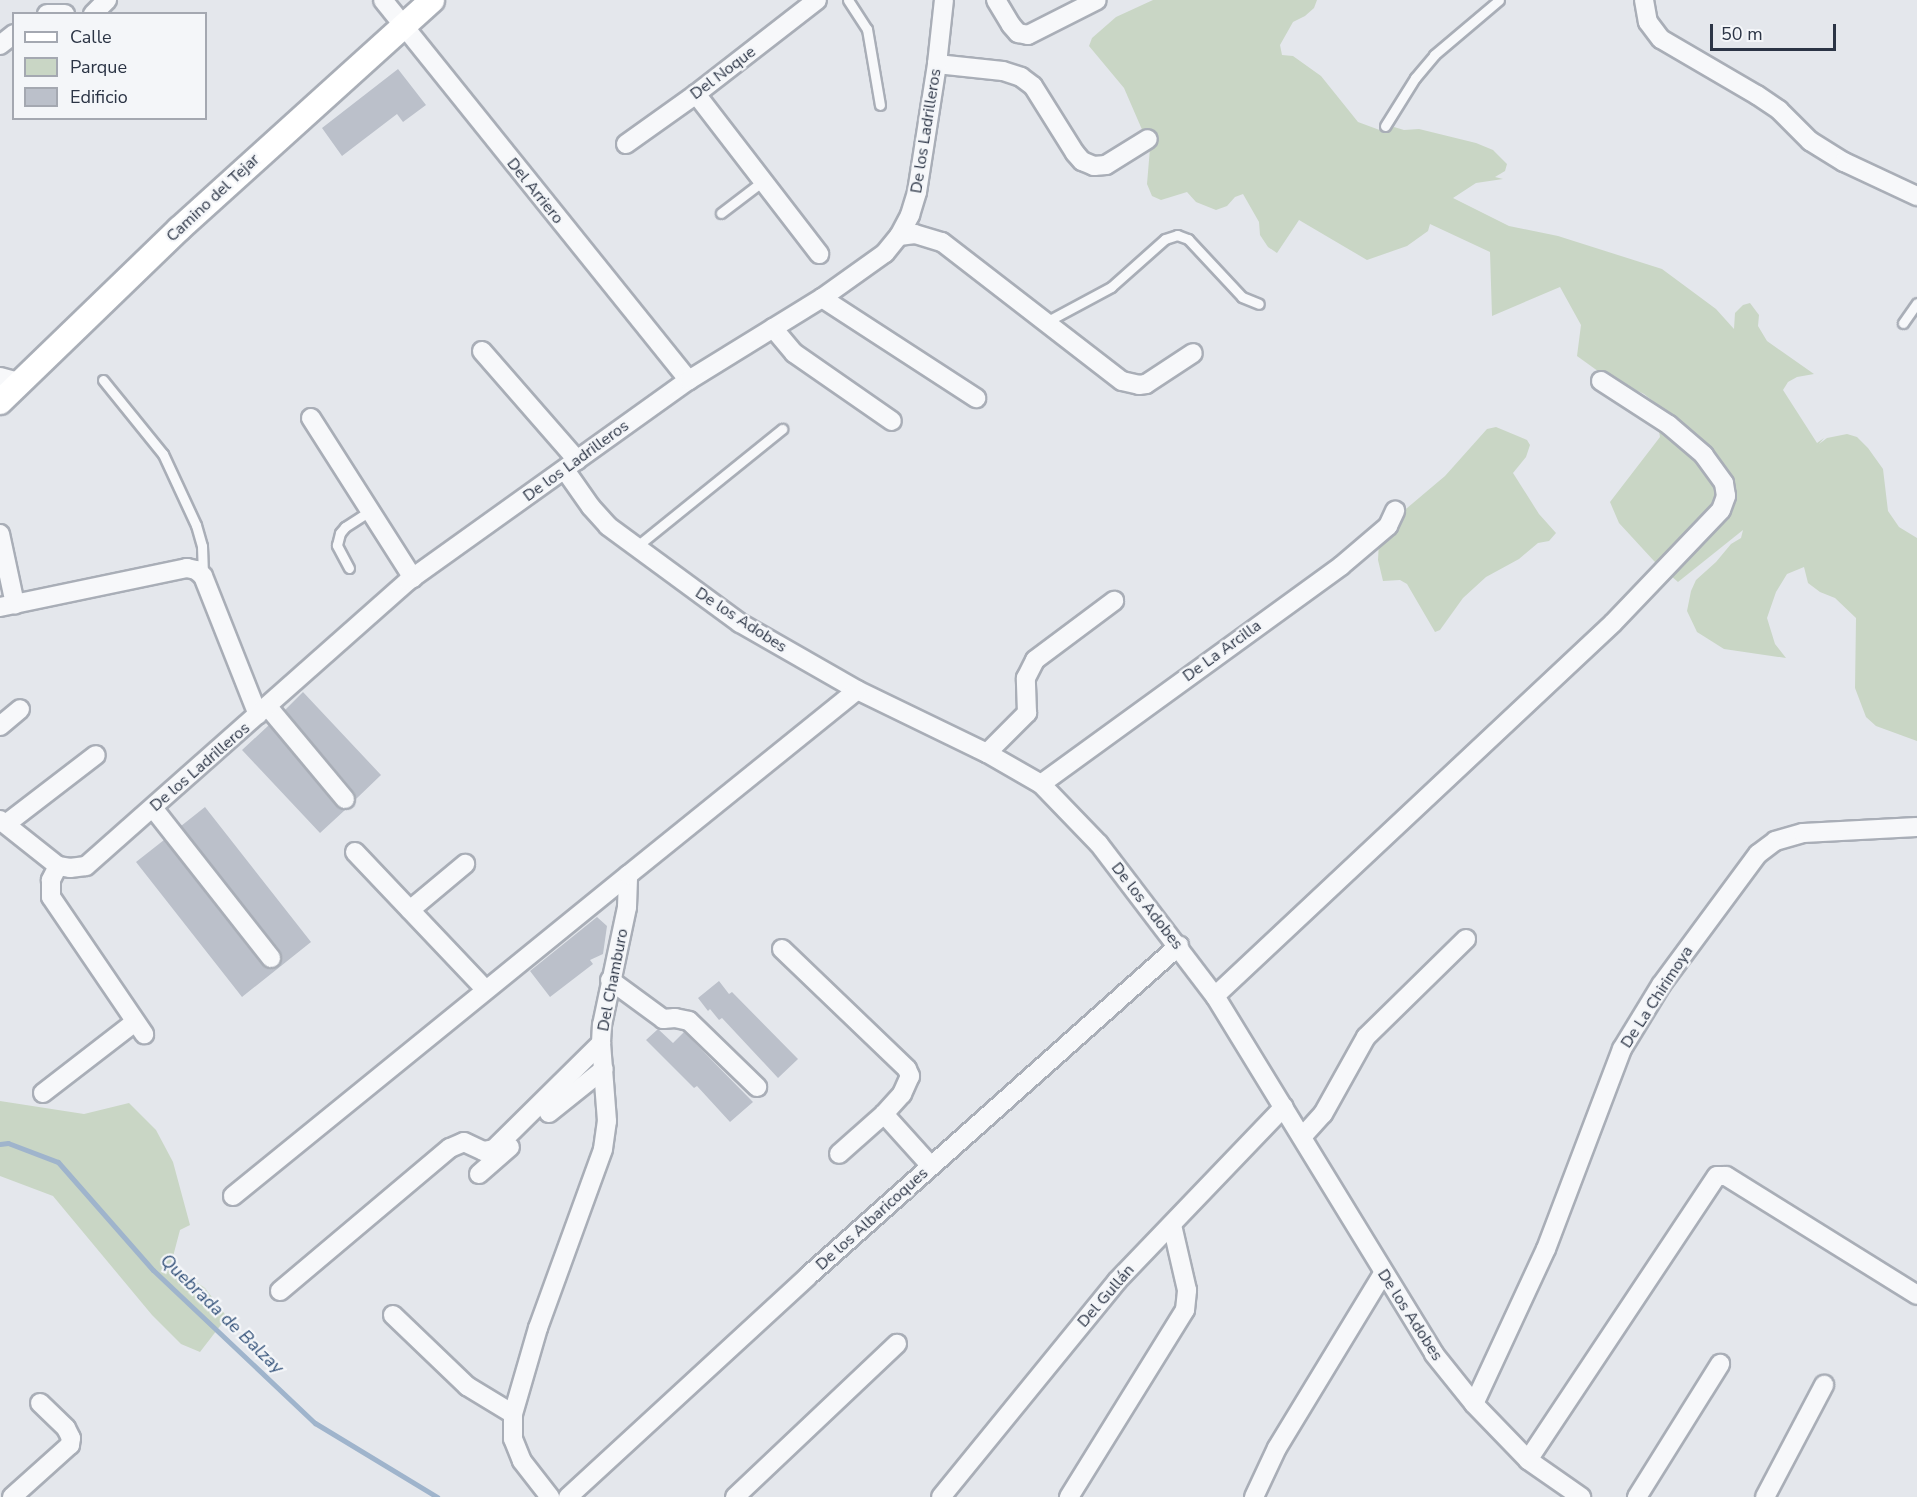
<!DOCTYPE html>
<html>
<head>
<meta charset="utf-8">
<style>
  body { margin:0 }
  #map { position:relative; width:1917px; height:1497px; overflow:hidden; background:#e4e7ec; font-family:"Nunito Sans",sans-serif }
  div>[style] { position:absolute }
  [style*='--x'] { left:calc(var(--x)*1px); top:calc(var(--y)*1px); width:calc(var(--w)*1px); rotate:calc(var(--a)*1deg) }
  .green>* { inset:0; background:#c9d6c5 }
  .stream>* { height:5px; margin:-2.5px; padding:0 2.5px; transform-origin:2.5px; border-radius:2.5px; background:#9fb4cc }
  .building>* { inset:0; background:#bbc0ca }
  .roads { filter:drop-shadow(2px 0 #a9aeb7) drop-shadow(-2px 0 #a9aeb7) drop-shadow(0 2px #a9aeb7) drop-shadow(0 -2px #a9aeb7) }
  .lane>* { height:9px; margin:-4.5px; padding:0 4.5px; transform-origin:4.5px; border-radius:4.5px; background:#f7f8fa }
  .street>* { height:18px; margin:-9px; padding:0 9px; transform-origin:9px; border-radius:9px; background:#f7f8fa }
  .secondary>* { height:24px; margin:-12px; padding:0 12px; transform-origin:12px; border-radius:12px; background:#fff }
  span { translate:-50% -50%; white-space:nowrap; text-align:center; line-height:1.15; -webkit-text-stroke:4.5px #f4f6f9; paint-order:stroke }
  .street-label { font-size:16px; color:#2b3445 }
  .water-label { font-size:18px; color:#34527a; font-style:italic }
  .legend { position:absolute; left:12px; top:12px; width:195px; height:108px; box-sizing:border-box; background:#f4f6f9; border:2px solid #a4a8b1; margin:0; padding:8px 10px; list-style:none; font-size:18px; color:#2b3445 }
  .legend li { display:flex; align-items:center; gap:12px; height:30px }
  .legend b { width:30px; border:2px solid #a4a8b1 }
  .scale { position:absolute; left:1710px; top:24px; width:126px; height:27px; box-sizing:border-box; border:3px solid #2b3445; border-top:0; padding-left:8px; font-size:18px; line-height:21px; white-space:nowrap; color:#2b3445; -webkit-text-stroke:4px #f4f6f9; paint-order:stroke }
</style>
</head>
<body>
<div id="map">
  <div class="green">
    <div style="clip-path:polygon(1153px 0,1317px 0,1314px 8px,1305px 16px,1293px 22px,1280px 45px,1282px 55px,1293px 56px,1321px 76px,1358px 122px,1385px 132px,1394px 127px,1404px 130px,1419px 129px,1476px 143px,1493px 150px,1507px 164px,1505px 171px,1495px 177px,1503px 179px,1476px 183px,1453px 198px,1509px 226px,1558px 236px,1662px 269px,1716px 309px,1734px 329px,1735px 313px,1743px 305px,1750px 303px,1759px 315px,1758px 326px,1767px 341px,1814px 374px,1797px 377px,1788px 382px,1783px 390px,1817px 443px,1824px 438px,1819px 444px,1827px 438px,1847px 434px,1857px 437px,1868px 448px,1883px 469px,1888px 511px,1899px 527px,1917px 538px,1917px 741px,1876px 726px,1866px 717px,1855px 688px,1856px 618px,1835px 598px,1820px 592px,1808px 583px,1804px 567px,1787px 574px,1776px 592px,1767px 618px,1775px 644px,1786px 658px,1724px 649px,1697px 632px,1687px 611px,1691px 591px,1696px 580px,1716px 562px,1731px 544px,1741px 538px,1743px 530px,1678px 582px,1654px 561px,1619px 523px,1610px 502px,1660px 437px,1654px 402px,1644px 394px,1602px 374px,1577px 356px,1581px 325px,1560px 287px,1492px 316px,1490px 252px,1430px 224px,1428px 231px,1407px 246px,1367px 260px,1299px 220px,1277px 253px,1268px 247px,1260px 235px,1259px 222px,1243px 194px,1235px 197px,1227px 206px,1216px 210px,1196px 202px,1187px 192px,1161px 200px,1152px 196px,1147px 184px,1150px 148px,1124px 88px,1089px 46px,1092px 38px,1116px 17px)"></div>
    <div style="clip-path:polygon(1496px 427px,1527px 440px,1530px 445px,1526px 457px,1513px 473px,1539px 514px,1556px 533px,1549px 541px,1538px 543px,1519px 559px,1486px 577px,1463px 598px,1440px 630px,1435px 632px,1407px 584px,1400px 580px,1383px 581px,1378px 560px,1379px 541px,1400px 514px,1445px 476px,1487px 429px)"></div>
    <div style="clip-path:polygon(0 1101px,84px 1114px,129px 1103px,156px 1130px,173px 1162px,190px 1225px,180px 1230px,171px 1264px,205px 1288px,227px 1317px,200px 1352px,181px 1344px,152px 1315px,53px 1196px,0 1176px)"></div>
  </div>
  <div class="stream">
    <div style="--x:0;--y:1144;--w:8;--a:-7"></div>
    <div style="--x:8;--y:1143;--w:53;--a:20.8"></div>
    <div style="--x:58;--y:1162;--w:144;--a:48.7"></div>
    <div style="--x:153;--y:1270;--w:223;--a:43.4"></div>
    <div style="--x:315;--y:1423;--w:143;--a:31.2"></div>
  </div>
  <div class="building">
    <div style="clip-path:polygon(398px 69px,426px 105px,403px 122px,397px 114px,342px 156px,322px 128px)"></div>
    <div style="clip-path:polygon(303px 692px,381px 775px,356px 799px,354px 792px,285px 710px)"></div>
    <div style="clip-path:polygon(269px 725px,336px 806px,345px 810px,320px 833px,242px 750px)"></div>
    <div style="clip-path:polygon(205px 807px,311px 942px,242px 997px,136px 862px,164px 840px,262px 965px,272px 969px,278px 966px,282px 957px,280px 951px,181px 826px)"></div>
    <div style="clip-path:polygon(597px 917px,607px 926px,603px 954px,590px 960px,593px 964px,550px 997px,530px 971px)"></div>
    <div style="clip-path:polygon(719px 981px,729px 994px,732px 992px,798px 1059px,778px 1078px,722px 1018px,719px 1020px,710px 1009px,708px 1011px,698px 998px)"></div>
    <div style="clip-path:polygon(658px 1029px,673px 1043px,684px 1032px,753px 1102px,730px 1122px,697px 1086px,694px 1088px,646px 1040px)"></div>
  </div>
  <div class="roads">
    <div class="lane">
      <div style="--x:848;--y:0;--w:35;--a:57"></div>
      <div style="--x:867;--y:29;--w:77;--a:80.3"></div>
      <div style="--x:1385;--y:126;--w:57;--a:-58"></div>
      <div style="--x:1415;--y:78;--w:30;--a:-50"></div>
      <div style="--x:1434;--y:55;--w:85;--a:-40.2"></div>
      <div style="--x:721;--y:213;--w:53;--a:-37.3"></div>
      <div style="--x:1046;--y:322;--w:74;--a:-28.3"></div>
      <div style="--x:1111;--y:287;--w:72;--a:-41.6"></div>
      <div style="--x:1165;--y:239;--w:13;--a:-18"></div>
      <div style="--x:1177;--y:235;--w:12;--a:20"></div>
      <div style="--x:1188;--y:239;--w:79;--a:47"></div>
      <div style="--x:1242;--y:297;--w:18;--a:22"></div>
      <div style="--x:1903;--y:323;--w:24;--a:-55"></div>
      <div style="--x:103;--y:380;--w:95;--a:51"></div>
      <div style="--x:163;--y:454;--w:78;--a:65.1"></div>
      <div style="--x:196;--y:525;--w:22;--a:74"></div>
      <div style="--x:202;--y:546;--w:30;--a:88"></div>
      <div style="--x:636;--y:547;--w:188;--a:-38.9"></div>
      <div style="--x:349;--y:568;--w:26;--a:-118"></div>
      <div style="--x:337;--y:545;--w:12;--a:-76"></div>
      <div style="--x:340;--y:533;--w:8;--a:-50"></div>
      <div style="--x:345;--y:527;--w:30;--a:-33"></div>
    </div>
    <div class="street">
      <div style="--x:383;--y:0;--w:488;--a:51.2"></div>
      <div style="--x:996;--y:0;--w:29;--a:59"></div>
      <div style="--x:1011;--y:25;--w:11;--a:49"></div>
      <div style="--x:1018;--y:33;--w:10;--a:11"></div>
      <div style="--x:1028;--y:35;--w:77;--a:-26.9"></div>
      <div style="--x:1644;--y:0;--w:22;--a:80"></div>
      <div style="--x:1648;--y:22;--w:21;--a:53"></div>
      <div style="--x:1661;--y:39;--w:111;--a:30.3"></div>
      <div style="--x:1757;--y:95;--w:27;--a:34"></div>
      <div style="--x:1779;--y:110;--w:44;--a:45"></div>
      <div style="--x:1810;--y:141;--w:40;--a:32"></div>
      <div style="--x:1844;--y:162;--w:81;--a:25"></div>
      <div style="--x:47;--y:14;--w:18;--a:0"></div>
      <div style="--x:93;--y:14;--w:20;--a:-45"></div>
      <div style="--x:0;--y:45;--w:18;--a:-38"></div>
      <div style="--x:937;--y:64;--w:66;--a:6.1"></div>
      <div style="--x:1003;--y:71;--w:19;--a:18"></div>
      <div style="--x:1021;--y:77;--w:15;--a:37"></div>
      <div style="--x:1033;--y:86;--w:79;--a:57.9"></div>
      <div style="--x:1075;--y:153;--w:11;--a:49"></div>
      <div style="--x:1082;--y:161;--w:13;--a:23"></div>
      <div style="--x:1094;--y:166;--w:12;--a:-5"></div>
      <div style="--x:1106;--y:165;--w:49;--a:-31.8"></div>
      <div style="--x:696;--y:94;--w:202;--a:52.4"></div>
      <div style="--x:626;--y:144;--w:86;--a:-35.5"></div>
      <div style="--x:696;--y:94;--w:153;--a:-37.8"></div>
      <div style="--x:899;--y:236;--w:16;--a:-7"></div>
      <div style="--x:915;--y:234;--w:28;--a:17"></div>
      <div style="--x:942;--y:242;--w:227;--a:37.7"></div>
      <div style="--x:1122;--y:381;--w:17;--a:13"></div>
      <div style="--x:1139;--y:385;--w:7;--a:-8"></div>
      <div style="--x:1146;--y:384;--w:56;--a:-33.4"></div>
      <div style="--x:822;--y:298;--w:184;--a:33"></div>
      <div style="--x:773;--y:328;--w:33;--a:50"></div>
      <div style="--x:794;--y:353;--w:119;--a:34.8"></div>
      <div style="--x:482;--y:351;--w:145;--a:48.9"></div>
      <div style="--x:0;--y:377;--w:20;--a:15"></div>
      <div style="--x:311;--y:418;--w:190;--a:57.5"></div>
      <div style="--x:565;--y:470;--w:45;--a:54.9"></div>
      <div style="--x:591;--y:507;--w:25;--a:48"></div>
      <div style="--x:608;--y:526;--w:164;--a:36.3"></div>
      <div style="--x:740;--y:623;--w:135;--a:29.8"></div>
      <div style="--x:857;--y:690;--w:144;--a:25.9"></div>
      <div style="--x:987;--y:753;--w:62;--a:29.9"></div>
      <div style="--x:1041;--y:784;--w:83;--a:46"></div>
      <div style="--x:1099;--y:844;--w:191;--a:52.7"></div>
      <div style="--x:1215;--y:996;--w:420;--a:58.5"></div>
      <div style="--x:1434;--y:1354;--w:64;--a:51.3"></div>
      <div style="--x:1474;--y:1404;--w:78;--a:46"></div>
      <div style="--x:1528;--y:1460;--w:65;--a:34.9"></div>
      <div style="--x:0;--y:534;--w:72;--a:77.9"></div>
      <div style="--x:0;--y:607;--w:191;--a:-11.8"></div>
      <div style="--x:187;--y:568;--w:9;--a:13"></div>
      <div style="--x:196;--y:570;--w:9;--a:41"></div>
      <div style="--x:203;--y:576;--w:149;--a:68.4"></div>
      <div style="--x:268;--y:707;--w:120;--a:50.1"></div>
      <div style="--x:0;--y:726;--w:26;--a:-40"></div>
      <div style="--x:987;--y:753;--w:57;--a:-45"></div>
      <div style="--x:1027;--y:713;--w:35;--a:-92"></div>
      <div style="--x:1026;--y:678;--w:20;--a:-63"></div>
      <div style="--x:1035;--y:660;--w:99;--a:-36.8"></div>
      <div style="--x:1041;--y:784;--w:371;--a:-36"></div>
      <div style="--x:1341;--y:566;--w:62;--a:-40.4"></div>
      <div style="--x:1388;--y:526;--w:17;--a:-65"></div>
      <div style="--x:153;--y:808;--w:191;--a:51.8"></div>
      <div style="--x:0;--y:820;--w:74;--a:38.4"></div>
      <div style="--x:58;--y:866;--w:12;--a:9"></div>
      <div style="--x:70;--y:868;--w:16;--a:-7"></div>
      <div style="--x:86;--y:866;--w:430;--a:-41.5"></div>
      <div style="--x:408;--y:581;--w:345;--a:-35.6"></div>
      <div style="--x:689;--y:380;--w:156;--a:-31.7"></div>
      <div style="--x:822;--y:298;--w:77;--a:-35.5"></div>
      <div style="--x:885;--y:253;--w:22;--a:-51"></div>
      <div style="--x:899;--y:236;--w:24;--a:-62"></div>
      <div style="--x:910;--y:215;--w:24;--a:-73"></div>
      <div style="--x:917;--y:192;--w:130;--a:-81.1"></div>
      <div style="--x:937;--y:64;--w:64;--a:-83.8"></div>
      <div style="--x:6;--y:824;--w:113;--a:-37.5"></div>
      <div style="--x:355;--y:852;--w:190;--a:46.5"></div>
      <div style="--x:58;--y:866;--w:16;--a:117"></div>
      <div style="--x:51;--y:880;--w:17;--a:90"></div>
      <div style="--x:51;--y:897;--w:166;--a:55.8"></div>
      <div style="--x:410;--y:910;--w:72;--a:-39.9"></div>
      <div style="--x:782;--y:949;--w:173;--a:43.8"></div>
      <div style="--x:907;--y:1069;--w:8;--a:67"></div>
      <div style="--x:910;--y:1076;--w:20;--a:114"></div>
      <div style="--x:902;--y:1094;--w:27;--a:132"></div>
      <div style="--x:884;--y:1114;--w:60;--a:138.4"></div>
      <div style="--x:610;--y:980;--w:66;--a:36.3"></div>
      <div style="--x:663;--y:1019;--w:12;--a:-5"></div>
      <div style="--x:675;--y:1018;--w:14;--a:12"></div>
      <div style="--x:689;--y:1021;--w:95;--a:44.1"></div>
      <div style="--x:1215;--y:996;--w:545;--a:-43.14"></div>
      <div style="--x:1613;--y:623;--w:156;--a:-46.3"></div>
      <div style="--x:1721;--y:510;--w:15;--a:-70"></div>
      <div style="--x:1726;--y:496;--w:13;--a:-99"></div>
      <div style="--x:1724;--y:483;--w:34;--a:-126"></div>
      <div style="--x:1704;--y:455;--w:46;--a:-139.4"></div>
      <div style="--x:1669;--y:425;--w:81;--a:-147.1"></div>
      <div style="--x:43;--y:1093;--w:116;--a:-37.7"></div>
      <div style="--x:549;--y:1113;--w:70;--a:-38.7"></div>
      <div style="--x:884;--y:1114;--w:70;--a:47.9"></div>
      <div style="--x:1302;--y:1137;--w:31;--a:-48"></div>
      <div style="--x:1323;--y:1114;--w:88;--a:-60.8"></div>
      <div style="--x:1366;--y:1037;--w:140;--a:-44.4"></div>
      <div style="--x:479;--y:1174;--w:41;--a:-41.1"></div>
      <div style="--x:233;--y:1196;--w:509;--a:-39.1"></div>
      <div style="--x:280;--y:1291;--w:222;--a:-40.1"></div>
      <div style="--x:450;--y:1148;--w:15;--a:-23"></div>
      <div style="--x:464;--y:1142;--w:21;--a:25"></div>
      <div style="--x:483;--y:1151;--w:11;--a:-10"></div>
      <div style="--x:494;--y:1149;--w:151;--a:-44.7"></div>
      <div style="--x:393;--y:1315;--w:103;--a:43.8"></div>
      <div style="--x:467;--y:1386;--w:54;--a:31.3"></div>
      <div style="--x:1474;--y:1404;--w:171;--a:-65.1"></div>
      <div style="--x:1546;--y:1249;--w:214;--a:-69.2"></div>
      <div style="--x:1622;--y:1049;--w:75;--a:-58.6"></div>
      <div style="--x:1661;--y:985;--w:163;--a:-53.5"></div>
      <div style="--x:1758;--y:854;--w:21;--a:-37"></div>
      <div style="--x:1775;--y:841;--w:29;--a:-16"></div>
      <div style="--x:1803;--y:833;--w:114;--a:-3"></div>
      <div style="--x:1528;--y:1460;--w:341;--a:-56.4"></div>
      <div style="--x:1717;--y:1176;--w:9;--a:0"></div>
      <div style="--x:1726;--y:1176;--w:225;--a:31.9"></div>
      <div style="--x:12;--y:1497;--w:78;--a:-41.9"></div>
      <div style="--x:70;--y:1445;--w:7;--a:-82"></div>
      <div style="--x:71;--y:1438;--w:11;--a:-117"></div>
      <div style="--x:66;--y:1428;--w:36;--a:-136"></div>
      <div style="--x:550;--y:1497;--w:46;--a:-127.9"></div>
      <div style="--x:522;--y:1461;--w:24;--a:-112"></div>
      <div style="--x:513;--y:1439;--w:25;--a:-90"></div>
      <div style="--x:513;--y:1414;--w:90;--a:-73.8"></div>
      <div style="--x:538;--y:1328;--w:190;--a:-70"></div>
      <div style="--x:603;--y:1149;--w:28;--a:-82"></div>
      <div style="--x:607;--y:1121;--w:78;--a:-94.4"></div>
      <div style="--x:601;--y:1043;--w:18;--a:-87"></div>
      <div style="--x:602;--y:1025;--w:121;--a:-78"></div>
      <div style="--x:627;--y:907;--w:32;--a:-88"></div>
      <div style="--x:628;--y:875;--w:294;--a:-38.9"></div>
      <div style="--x:568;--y:1497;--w:326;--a:-42.6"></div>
      <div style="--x:808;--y:1276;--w:497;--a:-41.7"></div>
      <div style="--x:735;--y:1497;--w:223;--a:-43.4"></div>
      <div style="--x:941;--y:1497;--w:279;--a:-50.8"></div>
      <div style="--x:1117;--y:1281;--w:241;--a:-46.2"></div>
      <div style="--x:1069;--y:1497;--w:220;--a:-58.2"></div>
      <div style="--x:1185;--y:1310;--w:20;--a:-84"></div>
      <div style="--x:1187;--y:1290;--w:67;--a:-103"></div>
      <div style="--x:1254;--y:1497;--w:54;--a:-64.9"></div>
      <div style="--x:1277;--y:1448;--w:204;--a:-58.7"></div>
      <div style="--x:1637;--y:1497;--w:157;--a:-58"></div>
      <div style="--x:1765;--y:1497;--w:127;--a:-62.2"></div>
    </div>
    <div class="secondary">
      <div style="--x:0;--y:402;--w:249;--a:-44"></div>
      <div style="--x:179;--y:229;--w:341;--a:-42.1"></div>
    </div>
  </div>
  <div class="street-label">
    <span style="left:723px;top:73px;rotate:-37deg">Del Noque</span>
    <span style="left:926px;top:131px;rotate:-81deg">De los Ladrilleros</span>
    <span style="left:535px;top:191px;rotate:51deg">Del Arriero</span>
    <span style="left:213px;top:198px;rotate:-43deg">Camino del Tejar</span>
    <span style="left:576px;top:461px;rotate:-36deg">De los Ladrilleros</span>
    <span style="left:741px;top:620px;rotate:33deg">De los Adobes</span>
    <span style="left:1222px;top:651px;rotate:-36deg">De La Arcilla</span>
    <span style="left:200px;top:767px;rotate:-41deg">De los Ladrilleros</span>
    <span style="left:1147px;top:906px;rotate:52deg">De los Adobes</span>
    <span style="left:613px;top:980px;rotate:-79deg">Del Chamburo</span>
    <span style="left:1657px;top:997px;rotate:-57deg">De La Chirimoya</span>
    <span style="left:872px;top:1219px;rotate:-42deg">De los Albaricoques</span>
    <span style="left:1106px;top:1296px;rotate:-49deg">Del Gullán</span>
    <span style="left:1410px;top:1315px;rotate:57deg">De los Adobes</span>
  </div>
  <div class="water-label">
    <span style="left:222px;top:1314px;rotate:44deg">Quebrada de Balzay</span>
  </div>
  <ul class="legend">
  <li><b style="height:8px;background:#fff"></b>Calle</li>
  <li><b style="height:16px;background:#c9d6c5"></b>Parque</li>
  <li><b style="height:16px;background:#bbc0ca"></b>Edificio</li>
  </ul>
  <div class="scale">50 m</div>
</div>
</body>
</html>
